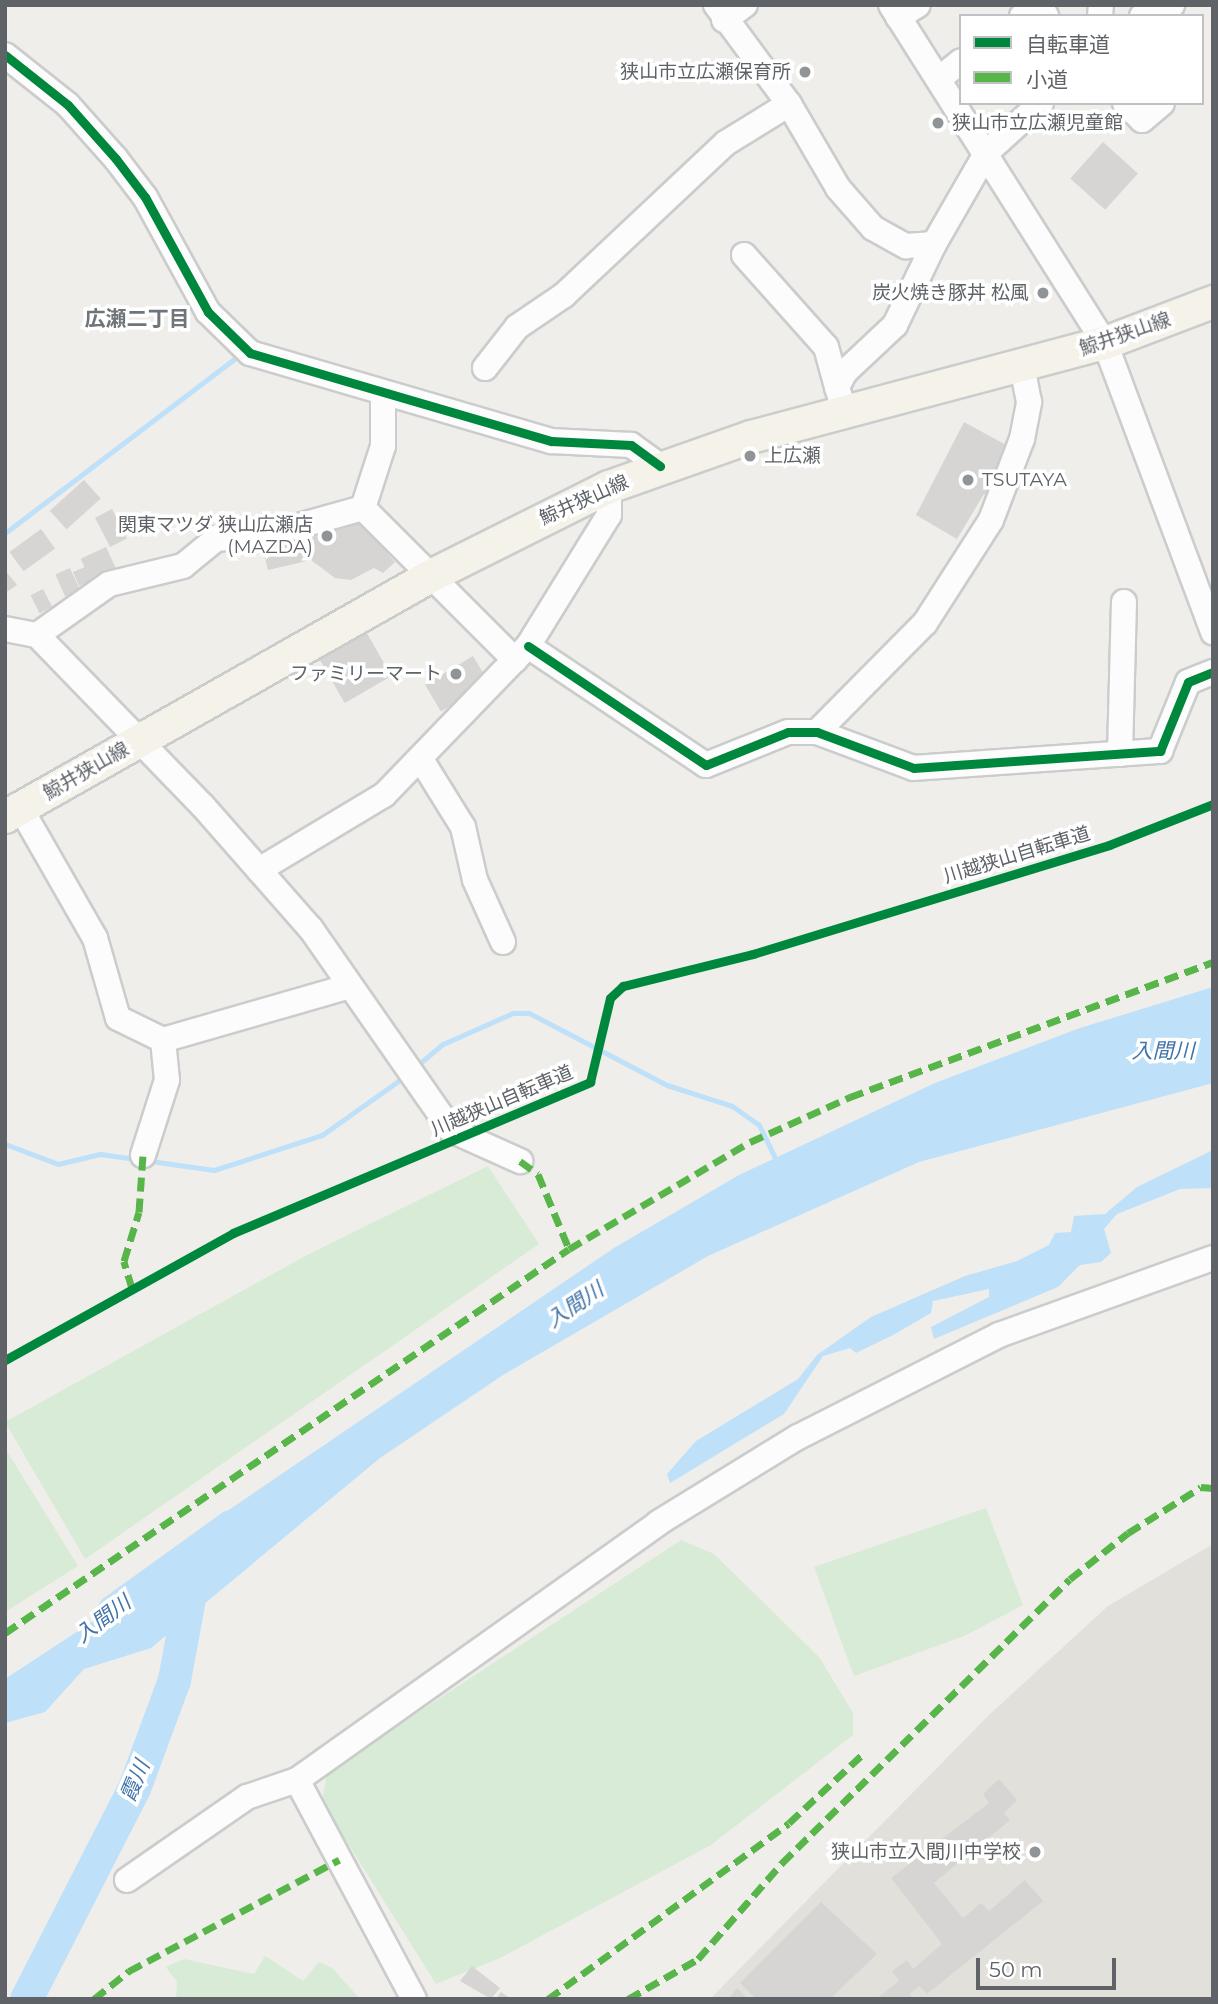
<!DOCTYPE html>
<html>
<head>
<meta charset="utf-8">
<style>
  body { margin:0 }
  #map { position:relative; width:1218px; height:2004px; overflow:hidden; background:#efeeea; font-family:Montserrat,"Noto Sans JP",sans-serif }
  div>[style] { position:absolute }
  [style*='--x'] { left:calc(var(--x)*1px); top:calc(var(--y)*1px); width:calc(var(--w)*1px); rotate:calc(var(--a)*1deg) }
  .education>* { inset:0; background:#e2e0da }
  .green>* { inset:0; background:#d8ebd6 }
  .water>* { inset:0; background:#bfe0f9 }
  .stream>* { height:5px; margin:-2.5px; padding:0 2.5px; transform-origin:2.5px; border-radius:2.5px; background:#bfe0f9 }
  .river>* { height:33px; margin:-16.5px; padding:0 16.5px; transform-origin:16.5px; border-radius:16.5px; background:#bfe0f9 }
  .building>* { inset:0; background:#d6d5d3; transform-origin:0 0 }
  .roads { filter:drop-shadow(2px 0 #cbcccc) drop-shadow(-2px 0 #cbcccc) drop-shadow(0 2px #cbcccc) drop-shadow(0 -2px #cbcccc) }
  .minor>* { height:24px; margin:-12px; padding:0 12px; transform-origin:12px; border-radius:12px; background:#fdfcfc }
  .major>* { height:32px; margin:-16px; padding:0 16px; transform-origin:16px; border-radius:16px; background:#f4f2e9 }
  .quiet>* { height:7px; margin-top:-3.5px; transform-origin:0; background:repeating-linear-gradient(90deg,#58b549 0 14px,transparent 0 21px) }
  .cycleway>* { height:9px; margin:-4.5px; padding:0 4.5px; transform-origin:4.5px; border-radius:4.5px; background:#00873e }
  .dots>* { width:19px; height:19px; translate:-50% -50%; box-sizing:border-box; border:4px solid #fff; border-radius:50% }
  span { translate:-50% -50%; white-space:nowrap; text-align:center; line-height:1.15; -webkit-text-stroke:7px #fff; paint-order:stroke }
  .poi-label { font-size:19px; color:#5f6368 }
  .right { translate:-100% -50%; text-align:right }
  .left { translate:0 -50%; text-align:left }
  .street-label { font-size:19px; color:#5f6368 }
  .neighbourhood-label { font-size:21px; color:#70757a; font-weight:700 }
  .water-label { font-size:21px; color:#4174aa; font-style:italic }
  .frame { position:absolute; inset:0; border:7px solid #5f6368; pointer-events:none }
  .legend { position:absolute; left:959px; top:14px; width:245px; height:91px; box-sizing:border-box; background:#fff; border:2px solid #bfc1c3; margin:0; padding:9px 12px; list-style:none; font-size:21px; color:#5f6368 }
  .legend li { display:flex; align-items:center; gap:14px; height:35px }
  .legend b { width:35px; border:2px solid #bfc1c3 }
  .scale { position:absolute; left:976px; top:1958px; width:140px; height:32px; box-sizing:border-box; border:4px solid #5f6368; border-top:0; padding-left:9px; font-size:21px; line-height:24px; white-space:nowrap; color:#5f6368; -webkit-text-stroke:5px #fff; paint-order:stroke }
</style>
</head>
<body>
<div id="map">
  <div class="education">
    <div style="clip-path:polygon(1213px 1544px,1213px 1999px,710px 1999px,989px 1715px,1108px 1606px)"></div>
  </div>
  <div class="green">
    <div style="clip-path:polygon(488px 1166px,539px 1244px,85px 1559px,5px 1422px,307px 1255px)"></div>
    <div style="clip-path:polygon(5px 1448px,78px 1566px,5px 1612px)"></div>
    <div style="clip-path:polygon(986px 1508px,1023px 1605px,964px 1636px,854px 1676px,814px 1567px)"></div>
    <div style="clip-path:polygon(681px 1540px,714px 1554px,819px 1657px,853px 1713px,853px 1735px,711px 1845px,500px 1958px,436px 1984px,322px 1802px,327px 1772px)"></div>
    <div style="clip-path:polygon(265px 1956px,303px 1981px,319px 1962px,332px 1968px,360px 1999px,176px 1999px,177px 1982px,166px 1967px,184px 1959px,254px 1974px)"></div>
  </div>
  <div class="water">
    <div style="clip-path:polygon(1213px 987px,1213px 1083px,919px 1162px,708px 1256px,503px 1375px,380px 1458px,151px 1648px,84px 1669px,45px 1712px,5px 1723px,5px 1679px,177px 1566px,221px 1530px,220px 1516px,614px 1248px,739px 1175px,935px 1083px,1077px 1029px)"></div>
    <div style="clip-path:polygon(1213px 1150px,1213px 1188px,1180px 1189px,1117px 1214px,1104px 1229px,1111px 1253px,1101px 1262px,1080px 1265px,1058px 1287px,934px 1339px,931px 1327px,989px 1297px,989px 1289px,933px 1301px,931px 1313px,893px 1335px,856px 1353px,850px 1348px,823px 1356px,784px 1414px,670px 1483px,667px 1474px,696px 1441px,798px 1379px,817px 1355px,871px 1317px,965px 1276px,1017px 1261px,1049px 1245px,1055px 1233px,1071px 1232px,1074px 1216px,1105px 1214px,1137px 1187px)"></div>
  </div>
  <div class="stream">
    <div style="--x:5;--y:533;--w:291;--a:-37.2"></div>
    <div style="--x:414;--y:1068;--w:38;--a:-40"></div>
    <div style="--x:443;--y:1044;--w:77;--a:-23.9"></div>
    <div style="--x:513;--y:1013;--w:16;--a:0"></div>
    <div style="--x:529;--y:1013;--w:156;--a:27.6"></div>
    <div style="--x:667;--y:1085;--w:68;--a:17.9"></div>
    <div style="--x:732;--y:1106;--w:33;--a:35"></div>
    <div style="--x:759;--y:1125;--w:43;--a:64"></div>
    <div style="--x:5;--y:1144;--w:57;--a:20.7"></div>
    <div style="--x:58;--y:1164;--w:43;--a:-13.4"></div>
    <div style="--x:100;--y:1154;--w:115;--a:8"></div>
    <div style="--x:214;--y:1170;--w:114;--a:-18"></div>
    <div style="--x:322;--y:1135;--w:100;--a:-35.3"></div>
  </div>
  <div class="river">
    <div style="--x:113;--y:1611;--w:145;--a:-35.8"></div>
    <div style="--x:26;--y:1999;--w:237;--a:-62.9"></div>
    <div style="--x:134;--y:1788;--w:115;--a:-69.7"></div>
    <div style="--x:174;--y:1680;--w:111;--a:-79.6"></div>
  </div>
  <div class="building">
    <div style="left:1103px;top:142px;width:47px;height:49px;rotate:42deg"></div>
    <div style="clip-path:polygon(964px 422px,1008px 446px,992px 499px,984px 494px,957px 539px,916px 515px)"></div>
    <div style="left:84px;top:480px;width:25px;height:46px;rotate:48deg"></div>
    <div style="left:112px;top:509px;width:33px;height:19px;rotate:63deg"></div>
    <div style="clip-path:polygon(357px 519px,395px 562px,383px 573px,374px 568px,351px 580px,335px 578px,311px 560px,268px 570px,262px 546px)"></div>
    <div style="left:41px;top:529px;width:24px;height:39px;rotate:54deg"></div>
    <div style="left:106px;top:547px;width:23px;height:28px;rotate:65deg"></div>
    <div style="left:85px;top:567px;width:15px;height:13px;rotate:67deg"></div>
    <div style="left:70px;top:568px;width:24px;height:16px;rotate:66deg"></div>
    <div style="clip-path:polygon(5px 570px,17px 585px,5px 593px)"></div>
    <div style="left:43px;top:589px;width:20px;height:14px;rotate:63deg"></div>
    <div style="left:365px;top:630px;width:53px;height:54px;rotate:60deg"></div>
    <div style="left:473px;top:656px;width:31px;height:56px;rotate:59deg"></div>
    <div style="clip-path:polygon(999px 1779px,1017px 1800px,1004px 1813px,1010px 1820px,934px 1883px,963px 1918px,981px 1903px,989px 1911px,1025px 1880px,1043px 1901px,927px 1994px,919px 1986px,910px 1994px,913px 1999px,876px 1999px,899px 1981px,892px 1971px,907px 1960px,913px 1969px,942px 1944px,891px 1878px,989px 1803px,983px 1794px)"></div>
    <div style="clip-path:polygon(821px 1902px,877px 1954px,830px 1999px,756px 1999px,740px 1983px)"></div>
    <div style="clip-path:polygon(472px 1966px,500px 1988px,491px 1999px,460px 1981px)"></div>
    <div style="clip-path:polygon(737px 1988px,748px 1999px,728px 1999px)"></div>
    <div style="clip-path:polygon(501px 1992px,511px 1999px,496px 1999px)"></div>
  </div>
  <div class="roads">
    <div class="minor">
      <div style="--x:716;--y:5;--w:123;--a:53.6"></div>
      <div style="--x:789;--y:104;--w:97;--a:59.7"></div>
      <div style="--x:838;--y:188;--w:53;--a:48.8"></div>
      <div style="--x:873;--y:228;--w:38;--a:29"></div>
      <div style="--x:906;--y:246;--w:28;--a:-4"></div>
      <div style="--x:934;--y:244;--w:106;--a:-60.1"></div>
      <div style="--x:987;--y:152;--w:73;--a:-42.2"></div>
      <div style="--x:891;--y:5;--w:400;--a:57.7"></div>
      <div style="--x:1105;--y:343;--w:309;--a:69.5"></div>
      <div style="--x:1022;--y:16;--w:21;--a:-31"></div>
      <div style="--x:1040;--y:5;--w:13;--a:61"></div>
      <div style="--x:1100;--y:16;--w:11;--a:-85"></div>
      <div style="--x:1142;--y:16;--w:32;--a:-20"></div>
      <div style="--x:898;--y:17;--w:23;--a:-31"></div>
      <div style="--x:724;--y:20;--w:26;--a:-36"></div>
      <div style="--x:5;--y:55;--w:80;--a:38.4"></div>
      <div style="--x:68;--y:105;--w:72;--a:48.4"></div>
      <div style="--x:116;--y:159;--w:48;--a:52.7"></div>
      <div style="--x:145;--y:197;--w:131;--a:61.3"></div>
      <div style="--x:208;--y:312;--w:59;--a:44.3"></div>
      <div style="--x:250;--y:353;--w:314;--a:16.3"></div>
      <div style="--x:551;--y:441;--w:80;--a:2.9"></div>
      <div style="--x:631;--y:445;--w:36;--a:36"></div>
      <div style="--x:939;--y:79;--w:28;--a:-39"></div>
      <div style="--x:1125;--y:103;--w:24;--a:45"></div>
      <div style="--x:1142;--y:120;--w:26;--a:-40"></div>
      <div style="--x:744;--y:255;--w:123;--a:48.3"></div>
      <div style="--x:826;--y:347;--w:41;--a:74.6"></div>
      <div style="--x:485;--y:368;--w:52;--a:-52"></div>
      <div style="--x:517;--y:327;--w:57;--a:-34.2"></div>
      <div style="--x:564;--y:295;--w:222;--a:-43.2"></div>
      <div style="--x:726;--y:143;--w:74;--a:-31.8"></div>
      <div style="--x:845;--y:412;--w:26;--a:-108"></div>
      <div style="--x:837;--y:387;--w:17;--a:-62"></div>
      <div style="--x:845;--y:372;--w:69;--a:-43.2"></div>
      <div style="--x:895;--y:325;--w:90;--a:-64.3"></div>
      <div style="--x:363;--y:508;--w:215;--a:45"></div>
      <div style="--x:5;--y:629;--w:33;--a:11"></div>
      <div style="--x:37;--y:635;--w:237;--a:45.9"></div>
      <div style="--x:202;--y:805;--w:165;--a:48.7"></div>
      <div style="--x:311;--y:929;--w:245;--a:55.1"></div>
      <div style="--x:451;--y:1130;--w:76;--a:24.2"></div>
      <div style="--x:37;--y:635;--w:88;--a:-35.3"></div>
      <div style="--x:109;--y:584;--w:76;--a:-13.7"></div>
      <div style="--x:183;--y:566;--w:43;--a:-39.3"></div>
      <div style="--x:216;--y:539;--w:54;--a:-5.3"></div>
      <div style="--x:270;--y:534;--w:97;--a:-15.6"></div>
      <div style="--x:363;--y:508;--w:65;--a:-72.1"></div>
      <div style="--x:383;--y:446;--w:50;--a:-90"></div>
      <div style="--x:528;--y:646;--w:214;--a:33.8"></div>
      <div style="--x:706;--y:765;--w:88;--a:-21.9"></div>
      <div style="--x:788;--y:732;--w:29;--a:0"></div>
      <div style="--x:817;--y:732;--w:103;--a:20.4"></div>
      <div style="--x:914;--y:768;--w:247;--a:-4"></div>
      <div style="--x:1160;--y:751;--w:74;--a:-67.9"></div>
      <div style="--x:1188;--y:682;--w:27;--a:-22"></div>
      <div style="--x:817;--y:732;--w:153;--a:-45.3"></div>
      <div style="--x:925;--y:623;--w:122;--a:-57.3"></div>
      <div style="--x:991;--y:520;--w:87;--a:-69.1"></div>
      <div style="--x:1022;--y:439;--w:38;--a:-79"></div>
      <div style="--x:1029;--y:402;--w:36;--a:-101"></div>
      <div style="--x:1120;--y:754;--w:152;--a:-88.5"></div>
      <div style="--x:422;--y:761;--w:78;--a:58.2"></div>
      <div style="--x:463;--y:827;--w:54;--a:77.2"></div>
      <div style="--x:475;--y:880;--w:68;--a:65.7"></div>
      <div style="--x:21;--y:809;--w:149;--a:60.2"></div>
      <div style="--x:95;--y:938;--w:83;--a:74"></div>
      <div style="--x:118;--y:1018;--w:50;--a:26.1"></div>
      <div style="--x:163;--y:1040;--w:40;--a:84.3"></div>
      <div style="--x:167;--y:1080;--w:79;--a:107.7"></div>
      <div style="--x:259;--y:870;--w:146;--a:-31"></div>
      <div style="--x:384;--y:795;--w:207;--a:-46"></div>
      <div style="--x:528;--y:646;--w:154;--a:-58.3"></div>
      <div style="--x:609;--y:515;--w:28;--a:-90"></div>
      <div style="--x:163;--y:1040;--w:191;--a:-16.1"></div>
      <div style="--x:297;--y:1780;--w:248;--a:61.9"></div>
      <div style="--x:127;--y:1880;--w:146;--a:-34.7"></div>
      <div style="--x:247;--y:1797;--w:53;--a:-18.8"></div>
      <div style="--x:297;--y:1780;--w:443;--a:-35.4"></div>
      <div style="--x:658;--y:1523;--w:164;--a:-31.6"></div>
      <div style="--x:798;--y:1437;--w:225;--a:-26.9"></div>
      <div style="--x:999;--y:1335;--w:227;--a:-19.8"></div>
    </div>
    <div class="major">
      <div style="--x:5;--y:817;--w:485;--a:-29.5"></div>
      <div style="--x:427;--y:578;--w:203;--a:-26.6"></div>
      <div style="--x:609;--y:487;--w:151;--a:-19.4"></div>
      <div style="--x:751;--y:437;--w:366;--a:-14.9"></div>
      <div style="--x:1105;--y:343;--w:116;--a:-20.8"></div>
    </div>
  </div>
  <div class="quiet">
    <div style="--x:520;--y:1161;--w:22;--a:36"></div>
    <div style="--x:538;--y:1174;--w:81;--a:67.5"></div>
    <div style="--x:132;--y:1288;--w:28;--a:-107"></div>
    <div style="--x:124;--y:1261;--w:51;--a:-73"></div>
    <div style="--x:139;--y:1212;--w:57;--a:-86"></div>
    <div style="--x:5;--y:1633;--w:682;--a:-34.25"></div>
    <div style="--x:569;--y:1249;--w:210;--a:-30.6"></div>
    <div style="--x:750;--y:1142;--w:110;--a:-24.2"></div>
    <div style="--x:850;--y:1097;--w:387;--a:-20.4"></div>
    <div style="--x:94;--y:1999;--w:45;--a:-38.7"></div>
    <div style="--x:129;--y:1971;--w:238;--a:-27.9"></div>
    <div style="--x:548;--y:1999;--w:298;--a:-36.1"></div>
    <div style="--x:789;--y:1823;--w:101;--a:-43"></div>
    <div style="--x:628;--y:1999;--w:81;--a:-29.7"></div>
    <div style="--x:698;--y:1959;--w:128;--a:-48.8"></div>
    <div style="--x:782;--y:1863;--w:404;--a:-44.6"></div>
    <div style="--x:1070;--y:1579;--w:74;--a:-38.4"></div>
    <div style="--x:1128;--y:1533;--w:86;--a:-32.2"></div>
    <div style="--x:1201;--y:1487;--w:12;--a:5"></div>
  </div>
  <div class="cycleway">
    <div style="--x:5;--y:55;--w:80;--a:38.4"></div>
    <div style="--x:68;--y:105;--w:72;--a:48.4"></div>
    <div style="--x:116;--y:159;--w:48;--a:52.7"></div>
    <div style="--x:145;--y:197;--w:131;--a:61.3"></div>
    <div style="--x:208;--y:312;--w:59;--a:44.3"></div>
    <div style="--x:250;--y:353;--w:314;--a:16.3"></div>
    <div style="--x:551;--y:441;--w:80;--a:2.9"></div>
    <div style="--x:631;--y:445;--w:36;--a:36"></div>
    <div style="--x:528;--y:646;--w:214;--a:33.8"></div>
    <div style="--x:706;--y:765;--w:88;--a:-21.9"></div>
    <div style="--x:788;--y:732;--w:29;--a:0"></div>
    <div style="--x:817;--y:732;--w:103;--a:20.4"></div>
    <div style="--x:914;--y:768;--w:247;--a:-4"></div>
    <div style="--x:1160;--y:751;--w:74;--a:-67.9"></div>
    <div style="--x:1188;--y:682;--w:27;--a:-22"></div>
    <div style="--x:5;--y:1360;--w:261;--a:-29.1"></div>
    <div style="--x:233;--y:1233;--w:388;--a:-22.9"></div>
    <div style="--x:590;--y:1082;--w:86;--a:-76.6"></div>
    <div style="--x:610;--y:998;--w:18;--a:-43"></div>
    <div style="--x:623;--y:986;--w:134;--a:-13.8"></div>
    <div style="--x:753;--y:954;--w:372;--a:-17"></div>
    <div style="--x:1109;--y:845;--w:112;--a:-21.5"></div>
  </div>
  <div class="dots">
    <div style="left:805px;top:72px;background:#919496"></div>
    <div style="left:938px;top:123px;background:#919496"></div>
    <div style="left:1043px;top:293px;background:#919496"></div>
    <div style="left:750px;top:456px;background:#919496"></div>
    <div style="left:968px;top:480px;background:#919496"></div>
    <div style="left:327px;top:536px;background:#919496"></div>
    <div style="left:456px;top:674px;background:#919496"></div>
    <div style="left:1035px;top:1852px;background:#919496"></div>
  </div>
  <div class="poi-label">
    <span class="right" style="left:791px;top:72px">狭山市立広瀬保育所</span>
    <span class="left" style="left:952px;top:123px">狭山市立広瀬児童館</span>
    <span class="right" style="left:1029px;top:293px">炭火焼き豚丼 松風</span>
    <span class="left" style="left:764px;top:456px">上広瀬</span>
    <span class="left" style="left:982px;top:480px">TSUTAYA</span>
    <span class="right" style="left:313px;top:536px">関東マツダ 狭山広瀬店<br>(MAZDA)</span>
    <span class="right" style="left:442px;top:674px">ファミリーマート</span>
    <span class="right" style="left:1021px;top:1852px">狭山市立入間川中学校</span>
  </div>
  <div class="street-label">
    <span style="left:1125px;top:334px;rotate:-19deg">鯨井狭山線</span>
    <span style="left:584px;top:500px;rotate:-24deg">鯨井狭山線</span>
    <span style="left:86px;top:771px;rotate:-30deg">鯨井狭山線</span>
    <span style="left:1017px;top:855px;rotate:-17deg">川越狭山自転車道</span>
    <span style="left:502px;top:1101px;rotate:-23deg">川越狭山自転車道</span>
  </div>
  <div class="neighbourhood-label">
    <span style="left:137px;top:319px">広瀬二丁目</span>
  </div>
  <div class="water-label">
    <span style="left:1163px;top:1051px">入間川</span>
    <span style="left:575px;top:1305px;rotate:-34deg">入間川</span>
    <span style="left:103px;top:1619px;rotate:-37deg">入間川</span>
    <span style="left:135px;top:1781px;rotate:-67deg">霞川</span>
  </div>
  <div class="frame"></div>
  <ul class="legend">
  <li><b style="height:9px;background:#00873e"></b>自転車道</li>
  <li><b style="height:9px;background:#58b549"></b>小道</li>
  </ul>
  <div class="scale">50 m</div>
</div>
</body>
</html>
